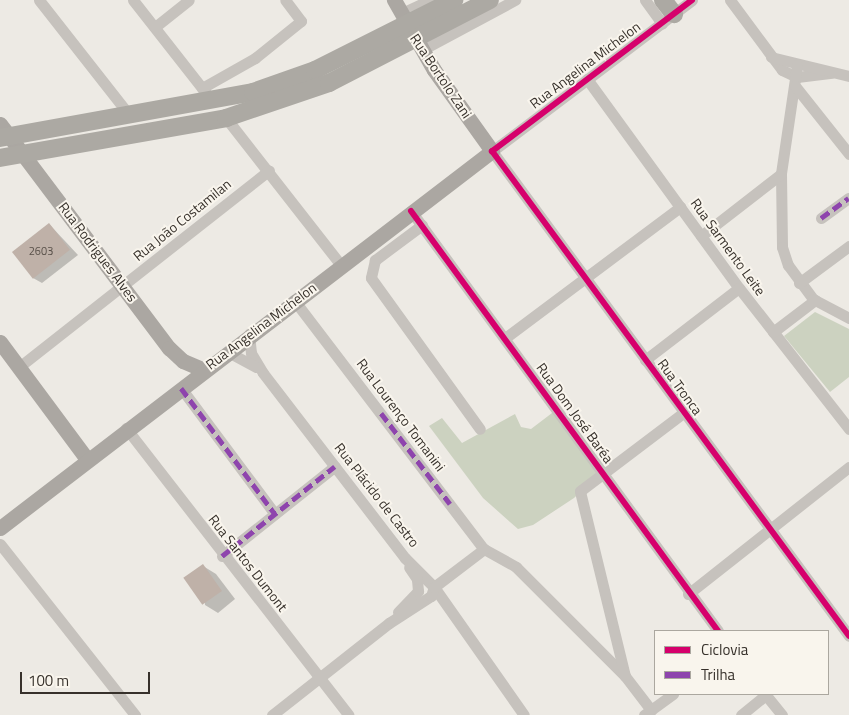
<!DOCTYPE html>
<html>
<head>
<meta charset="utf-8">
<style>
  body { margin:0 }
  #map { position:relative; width:849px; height:715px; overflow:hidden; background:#edeae4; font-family:"Titillium Web",sans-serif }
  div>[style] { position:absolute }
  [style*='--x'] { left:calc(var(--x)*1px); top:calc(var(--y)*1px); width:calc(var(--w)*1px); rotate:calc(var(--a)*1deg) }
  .green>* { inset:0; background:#ccd2c0 }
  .shadow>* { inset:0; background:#0003 }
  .building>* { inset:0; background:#bfb1a8; transform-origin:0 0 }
  .minor>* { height:11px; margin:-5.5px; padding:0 5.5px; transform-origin:5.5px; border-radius:5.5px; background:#c6c2bd }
  .major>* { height:15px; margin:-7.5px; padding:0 7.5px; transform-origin:7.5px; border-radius:7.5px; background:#aba7a2 }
  .highway>* { height:18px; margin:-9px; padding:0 9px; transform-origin:9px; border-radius:9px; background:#aca9a3 }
  .quiet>* { height:5px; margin-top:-2.5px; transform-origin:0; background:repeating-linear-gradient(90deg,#8e44ad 0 10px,transparent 0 15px) }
  .cycleway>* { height:6px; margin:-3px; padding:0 3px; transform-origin:3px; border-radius:3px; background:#d6006c }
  span { translate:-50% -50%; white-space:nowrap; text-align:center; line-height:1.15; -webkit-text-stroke:4px #f9f5ed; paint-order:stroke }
  .number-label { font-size:11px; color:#59514a }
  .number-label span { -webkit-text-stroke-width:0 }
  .street-label { font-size:14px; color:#37312b }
  .legend { position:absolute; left:654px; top:630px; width:175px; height:65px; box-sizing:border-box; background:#f9f5ed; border:1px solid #aba79f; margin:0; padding:6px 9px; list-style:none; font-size:15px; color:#37312b }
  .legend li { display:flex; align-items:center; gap:10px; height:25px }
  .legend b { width:25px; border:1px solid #aba79f }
  .scale { position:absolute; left:20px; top:672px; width:130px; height:22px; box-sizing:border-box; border:2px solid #37312b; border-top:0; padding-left:6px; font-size:15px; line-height:18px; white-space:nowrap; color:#37312b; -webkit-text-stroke:4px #f9f5ed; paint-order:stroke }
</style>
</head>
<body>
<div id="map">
  <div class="green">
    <div style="clip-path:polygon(815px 312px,849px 329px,849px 377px,830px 392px,784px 336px)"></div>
    <div style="clip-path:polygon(556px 410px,601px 472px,574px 498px,533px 525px,518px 529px,483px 498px,429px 426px,442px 418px,462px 443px,515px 414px,521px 427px,531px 429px)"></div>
  </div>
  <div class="shadow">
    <div style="clip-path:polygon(50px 225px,78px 255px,42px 283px,33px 278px)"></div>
    <div style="clip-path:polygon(203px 566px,216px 574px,235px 599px,218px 613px,205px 605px)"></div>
  </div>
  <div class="building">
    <div style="left:49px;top:223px;width:34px;height:47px;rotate:52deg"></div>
    <div style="left:203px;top:564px;width:33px;height:24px;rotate:55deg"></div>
  </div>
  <div class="minor">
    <div style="--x:39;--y:0;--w:147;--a:51.9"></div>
    <div style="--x:133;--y:0;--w:118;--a:51.9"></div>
    <div style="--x:645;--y:0;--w:29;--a:54"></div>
    <div style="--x:692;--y:0;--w:251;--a:142.9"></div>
    <div style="--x:492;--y:151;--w:602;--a:53.64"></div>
    <div style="--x:730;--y:0;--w:87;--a:53.4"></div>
    <div style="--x:782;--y:70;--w:17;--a:25"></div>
    <div style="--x:797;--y:77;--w:35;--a:-7"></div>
    <div style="--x:402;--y:13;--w:31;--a:-25"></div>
    <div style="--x:155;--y:27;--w:43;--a:-38.5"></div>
    <div style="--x:422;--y:50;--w:106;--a:-28.3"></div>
    <div style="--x:771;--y:57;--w:80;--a:13.7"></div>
    <div style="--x:797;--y:65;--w:110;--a:98.4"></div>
    <div style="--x:781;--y:174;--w:73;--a:89.2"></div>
    <div style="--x:782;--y:247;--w:19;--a:72"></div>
    <div style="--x:788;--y:265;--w:42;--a:53.7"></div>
    <div style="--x:813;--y:299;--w:41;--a:27.8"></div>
    <div style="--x:587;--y:79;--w:258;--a:54"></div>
    <div style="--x:739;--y:288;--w:179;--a:52"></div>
    <div style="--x:795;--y:86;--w:87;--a:51.5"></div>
    <div style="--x:202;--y:88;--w:61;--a:-29.5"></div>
    <div style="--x:255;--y:58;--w:59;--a:-38.8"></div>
    <div style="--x:301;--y:21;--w:26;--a:-127"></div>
    <div style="--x:226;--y:118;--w:187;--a:52"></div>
    <div style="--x:411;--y:211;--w:520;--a:53.83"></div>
    <div style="--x:821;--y:218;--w:34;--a:-36"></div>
    <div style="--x:422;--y:225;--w:59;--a:143.3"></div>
    <div style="--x:375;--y:260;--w:18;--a:103"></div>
    <div style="--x:371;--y:278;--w:186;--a:54.2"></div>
    <div style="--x:701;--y:236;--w:101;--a:-37.8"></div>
    <div style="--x:799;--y:283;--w:62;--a:-36.5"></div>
    <div style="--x:294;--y:300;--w:313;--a:52.7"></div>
    <div style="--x:773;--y:332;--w:53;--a:-37.3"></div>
    <div style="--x:249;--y:334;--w:19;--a:84"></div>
    <div style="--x:251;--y:353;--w:23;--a:59"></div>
    <div style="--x:263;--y:373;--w:233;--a:52.5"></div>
    <div style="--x:405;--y:558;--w:41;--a:45"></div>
    <div style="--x:434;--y:587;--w:156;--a:54.9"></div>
    <div style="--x:505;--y:338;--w:219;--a:-36.8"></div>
    <div style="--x:228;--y:352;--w:32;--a:28"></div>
    <div style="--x:645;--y:360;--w:118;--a:-37.5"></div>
    <div style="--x:19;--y:367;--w:318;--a:-38.2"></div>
    <div style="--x:181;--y:388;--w:157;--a:53.3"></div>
    <div style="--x:126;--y:428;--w:363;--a:52.2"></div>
    <div style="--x:0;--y:544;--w:218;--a:51.7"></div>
    <div style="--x:484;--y:549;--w:37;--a:29"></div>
    <div style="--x:516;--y:567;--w:154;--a:45"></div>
    <div style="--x:625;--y:676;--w:43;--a:52.6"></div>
    <div style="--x:222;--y:556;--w:144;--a:-38.5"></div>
    <div style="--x:688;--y:594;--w:205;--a:-38.3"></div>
    <div style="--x:398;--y:612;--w:29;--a:-46"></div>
    <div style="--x:418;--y:591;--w:12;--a:-95"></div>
    <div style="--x:417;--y:579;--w:14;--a:-124"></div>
    <div style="--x:625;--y:676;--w:190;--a:-103.7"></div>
    <div style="--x:580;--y:491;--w:129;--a:-37.1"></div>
    <div style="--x:765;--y:694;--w:27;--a:51"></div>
    <div style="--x:272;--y:715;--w:149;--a:-38.2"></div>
    <div style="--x:389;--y:623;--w:50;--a:-32.7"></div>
    <div style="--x:431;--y:596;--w:9;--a:-72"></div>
    <div style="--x:434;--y:587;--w:63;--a:-37.2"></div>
    <div style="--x:644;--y:715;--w:36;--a:-36"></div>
    <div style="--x:741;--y:715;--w:32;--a:-39"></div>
  </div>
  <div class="major">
    <div style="--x:0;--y:124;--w:281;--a:53"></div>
    <div style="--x:169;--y:348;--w:19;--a:43"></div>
    <div style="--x:183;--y:361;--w:23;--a:23"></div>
    <div style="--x:0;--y:342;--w:146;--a:53.4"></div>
    <div style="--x:0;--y:528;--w:620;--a:-37.46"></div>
    <div style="--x:492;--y:151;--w:100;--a:-125.6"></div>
    <div style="--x:434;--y:70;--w:81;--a:-119.7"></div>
  </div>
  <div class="highway">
    <div style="--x:663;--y:0;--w:18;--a:52"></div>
    <div style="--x:0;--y:138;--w:257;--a:-10.3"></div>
    <div style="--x:253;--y:92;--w:66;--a:-19.5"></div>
    <div style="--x:315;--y:70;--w:156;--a:-26.7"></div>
    <div style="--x:0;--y:158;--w:230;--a:-10"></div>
    <div style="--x:226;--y:118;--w:109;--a:-18.8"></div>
    <div style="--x:329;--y:83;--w:181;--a:-27.3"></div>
  </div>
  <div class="quiet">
    <div style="--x:821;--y:218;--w:34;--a:-36"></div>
    <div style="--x:181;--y:388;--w:157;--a:53.3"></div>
    <div style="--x:381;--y:413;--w:114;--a:52.8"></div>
    <div style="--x:222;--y:556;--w:144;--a:-38.5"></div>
  </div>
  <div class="cycleway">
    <div style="--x:692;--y:0;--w:251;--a:142.9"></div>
    <div style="--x:492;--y:151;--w:602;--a:53.64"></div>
    <div style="--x:411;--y:211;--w:520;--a:53.83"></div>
  </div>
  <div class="number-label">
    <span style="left:41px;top:251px">2603</span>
  </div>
  <div class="street-label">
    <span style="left:585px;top:65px;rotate:-37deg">Rua Angelina Michelon</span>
    <span style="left:441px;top:76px;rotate:56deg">Rua Bortolo Zani</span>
    <span style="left:182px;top:220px;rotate:-39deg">Rua João Costamilan</span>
    <span style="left:728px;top:247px;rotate:54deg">Rua Sarmento Leite</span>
    <span style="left:98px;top:252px;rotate:53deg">Rua Rodrigues Alves</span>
    <span style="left:261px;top:326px;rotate:-37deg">Rua Angelina Michelon</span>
    <span style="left:680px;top:387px;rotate:54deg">Rua Tronca</span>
    <span style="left:575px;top:413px;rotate:54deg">Rua Dom José Baréa</span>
    <span style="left:401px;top:415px;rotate:53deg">Rua Lourenço Tomanini</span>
    <span style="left:377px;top:495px;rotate:52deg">Rua Plácido de Castro</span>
    <span style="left:248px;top:563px;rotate:52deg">Rua Santos Dumont</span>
  </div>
  <ul class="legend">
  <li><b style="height:6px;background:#d6006c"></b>Ciclovia</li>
  <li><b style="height:6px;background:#8e44ad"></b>Trilha</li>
  </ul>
  <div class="scale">100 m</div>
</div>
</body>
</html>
